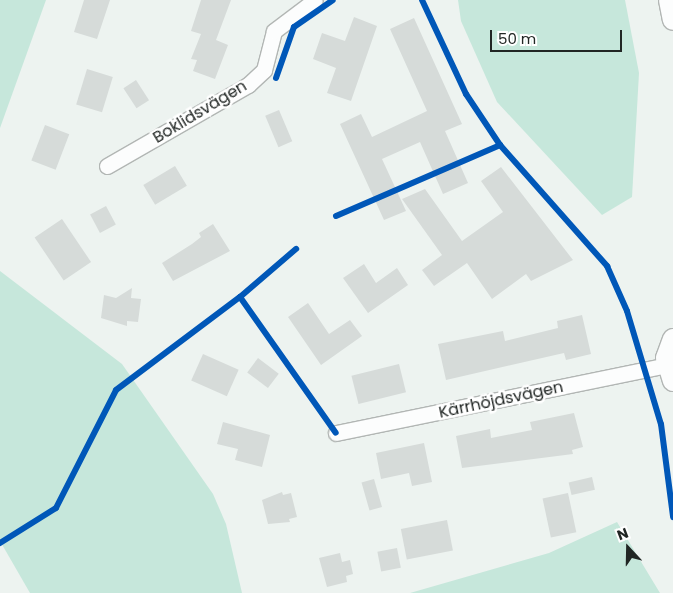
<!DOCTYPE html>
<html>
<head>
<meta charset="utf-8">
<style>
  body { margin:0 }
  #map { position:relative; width:673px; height:593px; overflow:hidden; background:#edf3f0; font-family:Poppins,sans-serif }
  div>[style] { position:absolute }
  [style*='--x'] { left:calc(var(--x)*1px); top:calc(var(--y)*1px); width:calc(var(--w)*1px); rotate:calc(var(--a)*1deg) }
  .green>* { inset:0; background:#c6e7db }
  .building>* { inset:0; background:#d6dbd9; transform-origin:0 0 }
  .roads { filter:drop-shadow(1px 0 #b2b6b4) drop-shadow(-1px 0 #b2b6b4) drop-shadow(0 1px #b2b6b4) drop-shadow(0 -1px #b2b6b4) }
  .street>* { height:15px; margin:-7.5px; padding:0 7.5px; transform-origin:7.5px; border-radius:7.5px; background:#fcfdfd }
  .secondary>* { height:20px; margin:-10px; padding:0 10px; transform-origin:10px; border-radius:10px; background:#fcfdfd }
  .cycleway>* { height:6px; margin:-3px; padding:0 3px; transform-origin:3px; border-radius:3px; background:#0057b8 }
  span { translate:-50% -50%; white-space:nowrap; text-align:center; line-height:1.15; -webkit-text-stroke:5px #fff; paint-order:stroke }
  .street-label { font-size:16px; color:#212624 }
  .north { position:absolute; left:603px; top:523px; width:50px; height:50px; -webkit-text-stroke:4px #fff; paint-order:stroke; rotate:339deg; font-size:14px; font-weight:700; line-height:20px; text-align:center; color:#212624 }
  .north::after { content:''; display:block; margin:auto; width:18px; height:22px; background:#212624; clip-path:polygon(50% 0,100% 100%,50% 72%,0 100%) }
  .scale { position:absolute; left:490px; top:30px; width:132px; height:22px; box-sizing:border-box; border:2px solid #212624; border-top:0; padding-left:6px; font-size:15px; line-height:18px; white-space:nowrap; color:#212624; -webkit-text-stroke:4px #fff; paint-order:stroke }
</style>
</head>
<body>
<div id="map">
  <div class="green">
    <div style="clip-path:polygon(0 0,46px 0,0 128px)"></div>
    <div style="clip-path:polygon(458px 0,625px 0,639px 73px,632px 197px,602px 215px,497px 102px,461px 21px)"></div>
    <div style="clip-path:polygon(0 271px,122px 364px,213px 494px,226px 524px,242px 593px,30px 593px,0 541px)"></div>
    <div style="clip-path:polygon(617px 522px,660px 593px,410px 593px,549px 553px)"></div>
  </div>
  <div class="building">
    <div style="clip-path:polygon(84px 0,110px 0,97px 39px,74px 32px)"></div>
    <div style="clip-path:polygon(201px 0,231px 0,216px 40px,228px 45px,215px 79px,193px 71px,197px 60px,191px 59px,201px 34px,191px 31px)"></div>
    <div style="clip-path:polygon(354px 17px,377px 26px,351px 101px,327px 93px,336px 68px,313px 59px,322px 33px,345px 41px)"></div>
    <div style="clip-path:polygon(414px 18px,462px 124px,445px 131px,468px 183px,443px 194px,420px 142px,382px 159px,406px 211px,384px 220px,340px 124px,361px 114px,372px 137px,427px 111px,390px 29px)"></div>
    <div style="left:87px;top:69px;width:27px;height:37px;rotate:17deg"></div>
    <div style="left:136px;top:80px;width:24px;height:15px;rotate:57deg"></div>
    <div style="left:279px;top:110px;width:34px;height:15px;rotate:67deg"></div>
    <div style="left:45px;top:125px;width:26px;height:38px;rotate:21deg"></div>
    <div style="left:175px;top:166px;width:23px;height:37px;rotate:59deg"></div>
    <div style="clip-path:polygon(501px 167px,573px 260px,531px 281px,526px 274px,492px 299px,467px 263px,434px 286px,422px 270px,442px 255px,402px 199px,425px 189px,462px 241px,503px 212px,481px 181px)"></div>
    <div style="left:106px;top:206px;width:21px;height:18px;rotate:62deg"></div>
    <div style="left:62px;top:219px;width:52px;height:33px;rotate:56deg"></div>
    <div style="clip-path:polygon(213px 224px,230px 251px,173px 281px,162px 263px,192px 244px,201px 237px,199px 233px)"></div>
    <div style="clip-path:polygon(364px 264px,376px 283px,397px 268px,408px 285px,368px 313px,343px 278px)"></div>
    <div style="clip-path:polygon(132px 288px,131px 298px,141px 299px,138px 322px,127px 321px,127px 326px,101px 318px,104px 295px,116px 298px)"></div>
    <div style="clip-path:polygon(308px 303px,329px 334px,350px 320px,362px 336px,321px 365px,288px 317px)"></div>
    <div style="clip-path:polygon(582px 315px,591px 354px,566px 360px,564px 353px,446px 380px,438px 344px,503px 331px,505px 341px,558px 328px,557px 321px)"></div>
    <div style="left:203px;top:354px;width:39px;height:29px;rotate:24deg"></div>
    <div style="left:258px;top:358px;width:26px;height:18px;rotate:37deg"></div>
    <div style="left:399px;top:364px;width:29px;height:49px;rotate:76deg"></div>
    <div style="clip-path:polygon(574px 413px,583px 447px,572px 450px,573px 454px,462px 468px,456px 436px,490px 429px,491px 438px,532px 430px,530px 422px)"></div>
    <div style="clip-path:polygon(223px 422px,270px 435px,262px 467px,235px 460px,238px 449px,217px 444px)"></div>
    <div style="clip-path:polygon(424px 443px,432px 482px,412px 486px,409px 473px,381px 479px,376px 453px)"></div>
    <div style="left:592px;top:477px;width:13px;height:24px;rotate:77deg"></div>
    <div style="left:374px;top:479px;width:29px;height:13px;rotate:74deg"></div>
    <div style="clip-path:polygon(282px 492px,283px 495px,291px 493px,297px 517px,289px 519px,290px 522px,268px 524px,262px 500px)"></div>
    <div style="left:568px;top:493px;width:40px;height:26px;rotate:78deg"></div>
    <div style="left:447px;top:520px;width:31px;height:47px;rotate:79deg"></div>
    <div style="left:397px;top:548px;width:20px;height:20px;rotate:79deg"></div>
    <div style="clip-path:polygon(340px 553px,342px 562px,350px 560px,353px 574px,346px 576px,347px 582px,327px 587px,319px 558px)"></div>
  </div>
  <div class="roads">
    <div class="street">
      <div style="--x:107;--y:166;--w:163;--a:-29.9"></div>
      <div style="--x:248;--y:85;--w:22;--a:-43"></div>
      <div style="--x:264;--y:70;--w:40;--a:-75.6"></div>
      <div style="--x:274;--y:31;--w:51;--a:-37.1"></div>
      <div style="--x:336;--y:433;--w:337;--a:-11.6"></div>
    </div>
    <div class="secondary">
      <div style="--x:669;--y:0;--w:20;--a:79"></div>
      <div style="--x:673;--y:339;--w:20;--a:110"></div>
      <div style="--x:666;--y:358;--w:24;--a:73"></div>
    </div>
  </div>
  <div class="cycleway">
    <div style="--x:422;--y:0;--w:104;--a:64.9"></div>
    <div style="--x:466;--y:94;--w:61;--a:56.3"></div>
    <div style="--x:500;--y:145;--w:162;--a:48.5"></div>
    <div style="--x:607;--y:266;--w:49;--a:66"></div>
    <div style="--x:627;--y:311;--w:118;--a:73.3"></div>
    <div style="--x:661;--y:424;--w:94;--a:82.6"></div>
    <div style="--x:276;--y:78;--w:54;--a:-70.6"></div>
    <div style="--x:294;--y:27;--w:47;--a:-34.7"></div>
    <div style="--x:336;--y:216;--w:179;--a:-23.4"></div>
    <div style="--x:240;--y:297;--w:166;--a:54.8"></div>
    <div style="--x:0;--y:543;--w:66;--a:-32"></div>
    <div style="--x:56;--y:508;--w:132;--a:-63"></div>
    <div style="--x:116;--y:390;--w:155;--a:-36.9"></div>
    <div style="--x:240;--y:297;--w:74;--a:-40.6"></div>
  </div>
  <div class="street-label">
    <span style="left:200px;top:112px;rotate:-31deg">Boklidsvägen</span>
    <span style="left:501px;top:400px;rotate:-12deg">Kärrhöjdsvägen</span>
  </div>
  <div class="north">N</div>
  <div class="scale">50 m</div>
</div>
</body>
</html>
